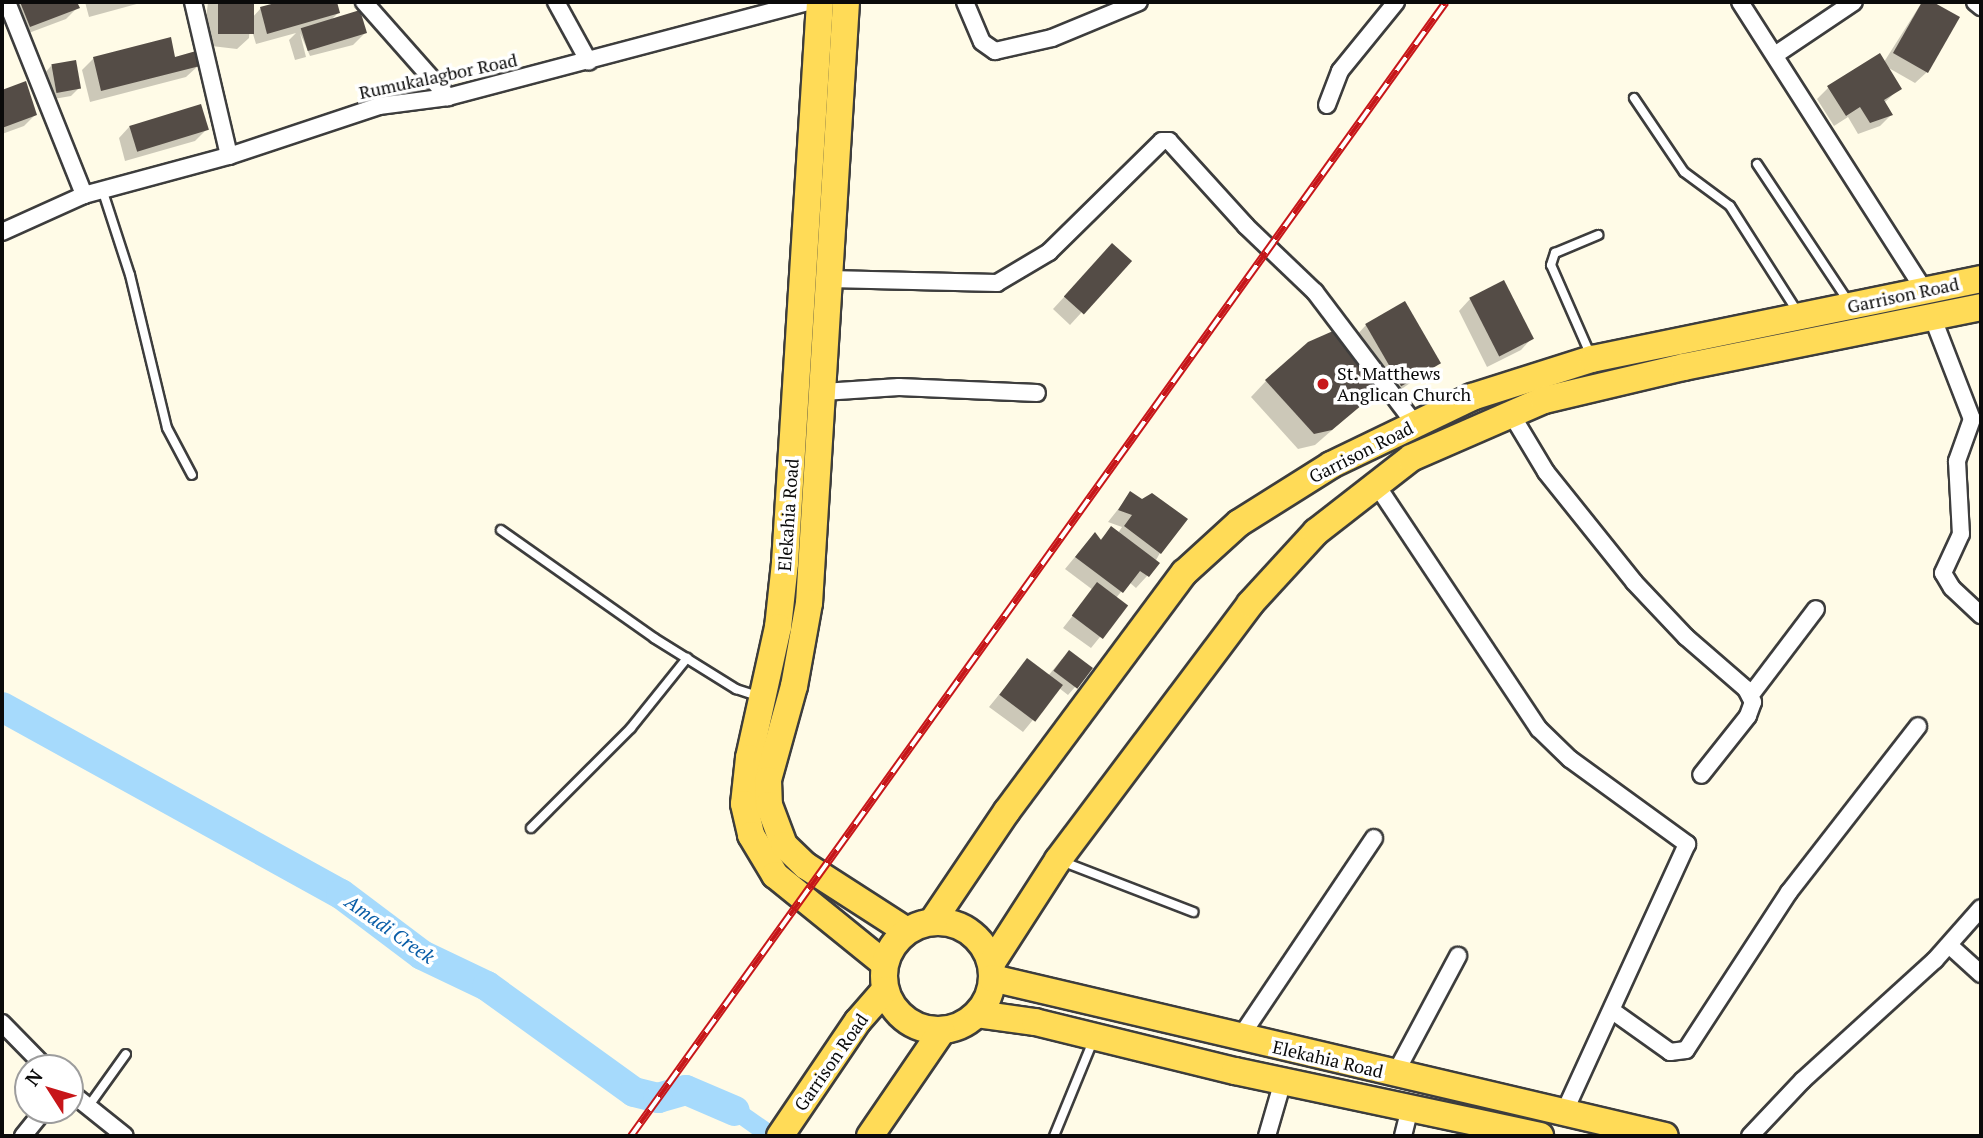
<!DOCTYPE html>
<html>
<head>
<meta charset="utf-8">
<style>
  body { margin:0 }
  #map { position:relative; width:1983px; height:1138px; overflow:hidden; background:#fffbe7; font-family:"PT Serif",serif }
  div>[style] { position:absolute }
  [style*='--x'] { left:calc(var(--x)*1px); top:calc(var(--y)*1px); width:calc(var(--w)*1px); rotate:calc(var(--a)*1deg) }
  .water>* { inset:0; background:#a6dafc }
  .shadow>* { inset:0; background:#0003 }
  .river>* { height:30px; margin:-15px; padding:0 15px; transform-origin:15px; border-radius:15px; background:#a6dafc }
  .building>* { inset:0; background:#544c46; transform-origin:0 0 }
  .roads { filter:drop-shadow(2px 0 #3d3d3d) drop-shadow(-2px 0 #3d3d3d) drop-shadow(0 2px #3d3d3d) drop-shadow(0 -2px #3d3d3d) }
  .service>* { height:8px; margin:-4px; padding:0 4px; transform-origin:4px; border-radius:4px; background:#fff }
  .minor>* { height:16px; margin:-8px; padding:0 8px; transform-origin:8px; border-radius:8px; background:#fff }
  .primary>* { height:26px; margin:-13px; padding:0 13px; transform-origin:13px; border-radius:13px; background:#ffdb57 }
  .primary>.ring { margin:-13px; padding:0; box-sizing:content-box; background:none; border:26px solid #ffdb57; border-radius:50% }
  .rail>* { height:8px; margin-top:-4px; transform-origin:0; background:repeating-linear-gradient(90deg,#fff 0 16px,#c71619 0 32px); box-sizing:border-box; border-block:2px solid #c71619 }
  .dots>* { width:19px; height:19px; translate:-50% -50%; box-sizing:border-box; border:4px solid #fff; border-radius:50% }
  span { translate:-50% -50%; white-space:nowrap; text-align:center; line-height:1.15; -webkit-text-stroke:7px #fff; paint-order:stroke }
  .street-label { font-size:18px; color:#0a0a0a }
  .poi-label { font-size:18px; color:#0a0a0a }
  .left { translate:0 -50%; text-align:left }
  .water-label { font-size:19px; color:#095da7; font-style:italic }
  .frame { position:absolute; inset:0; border:4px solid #0a0a0a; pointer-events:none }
  .north { position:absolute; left:14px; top:1054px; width:70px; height:70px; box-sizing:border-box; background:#fff; border:2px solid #9d9d9d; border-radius:50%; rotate:307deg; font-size:19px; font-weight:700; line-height:28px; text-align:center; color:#0a0a0a }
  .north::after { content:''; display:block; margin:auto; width:24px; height:32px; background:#c71619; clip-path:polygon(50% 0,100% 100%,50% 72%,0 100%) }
</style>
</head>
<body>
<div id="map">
  <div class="water">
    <div style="clip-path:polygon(702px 1090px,745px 1106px,788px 1136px,755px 1136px,699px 1096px)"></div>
  </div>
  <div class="shadow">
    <div style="clip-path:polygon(5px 2px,75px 2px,78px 7px,66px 19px,18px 37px)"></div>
    <div style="clip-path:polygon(85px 2px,144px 2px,89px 17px)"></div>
    <div style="clip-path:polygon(208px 2px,253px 2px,251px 19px,261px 8px,285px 2px,335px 2px,338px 13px,331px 20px,365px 33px,353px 45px,310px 56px,300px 33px,306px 57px,295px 60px,289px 40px,296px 33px,256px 44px,250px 24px,249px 38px,237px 49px,203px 45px)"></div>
    <div style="clip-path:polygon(1922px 2px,1958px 18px,1927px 72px,1915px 83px,1887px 67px,1900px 88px,1884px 103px,1891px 115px,1880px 126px,1858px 134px,1848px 117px,1834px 126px,1817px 99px,1828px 88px,1884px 62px)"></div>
    <div style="clip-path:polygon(94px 58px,174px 59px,198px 66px,186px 77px,90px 102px,82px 70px)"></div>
    <div style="clip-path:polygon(51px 66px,79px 88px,71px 96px,48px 100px,44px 74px)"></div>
    <div style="clip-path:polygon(24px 84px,35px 115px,24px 126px,2px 134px,2px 92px)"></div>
    <div style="clip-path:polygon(130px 126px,207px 129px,195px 141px,125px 161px,119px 138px)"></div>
    <div style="clip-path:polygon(1101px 257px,1081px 313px,1070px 325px,1053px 309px)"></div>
    <div style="clip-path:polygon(1470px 299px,1532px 338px,1521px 350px,1487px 367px,1459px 311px)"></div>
    <div style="clip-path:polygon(1366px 325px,1439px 363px,1390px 397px,1355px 337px)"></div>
    <div style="clip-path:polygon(1266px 381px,1379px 389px,1315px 445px,1298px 449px,1251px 397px)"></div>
    <div style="clip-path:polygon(1131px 493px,1160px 553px,1147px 576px,1136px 588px,1129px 582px,1116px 598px,1126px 605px,1091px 648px,1063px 628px,1093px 590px,1065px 569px,1094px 534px,1099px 541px,1112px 528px,1118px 533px,1122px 527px,1108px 522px)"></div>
    <div style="clip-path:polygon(1062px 659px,1091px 669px,1068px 695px,1059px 688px,1023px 732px,989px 707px,1027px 660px,1048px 676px)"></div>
  </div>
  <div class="river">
    <div style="--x:2;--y:707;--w:387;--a:28.9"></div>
    <div style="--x:341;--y:894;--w:101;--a:37"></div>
    <div style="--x:422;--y:955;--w:72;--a:25.5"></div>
    <div style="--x:487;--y:986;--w:181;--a:35.8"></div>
    <div style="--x:634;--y:1092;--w:25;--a:14"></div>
    <div style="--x:658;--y:1098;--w:29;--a:-16"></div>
    <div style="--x:686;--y:1090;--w:53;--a:23.2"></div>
  </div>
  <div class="building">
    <div style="clip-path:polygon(20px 2px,77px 2px,80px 8px,30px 27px)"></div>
    <div style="left:218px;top:2px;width:36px;height:32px"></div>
    <div style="clip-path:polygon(279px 2px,337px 2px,340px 13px,267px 34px,260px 7px)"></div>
    <div style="clip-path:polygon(1922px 2px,1933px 2px,1960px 17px,1928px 73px,1893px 53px)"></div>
    <div style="left:360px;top:10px;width:24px;height:62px;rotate:73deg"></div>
    <div style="clip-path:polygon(171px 37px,175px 57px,196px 51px,200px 66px,101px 91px,93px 57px)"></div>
    <div style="clip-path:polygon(1880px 53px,1902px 89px,1884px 100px,1893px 115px,1870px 123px,1860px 107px,1846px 116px,1827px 86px)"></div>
    <div style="left:76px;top:60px;width:29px;height:25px;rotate:80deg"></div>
    <div style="clip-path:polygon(26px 81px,37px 115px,2px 128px,2px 90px)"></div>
    <div style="left:201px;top:104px;width:27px;height:75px;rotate:73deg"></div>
    <div style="left:1112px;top:243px;width:27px;height:72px;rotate:42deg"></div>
    <div style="left:1504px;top:280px;width:66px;height:39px;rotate:63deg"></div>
    <div style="left:1405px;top:301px;width:72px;height:46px;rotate:60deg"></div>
    <div style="clip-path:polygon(1333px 331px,1381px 389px,1332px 430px,1314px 434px,1265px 380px,1308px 342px)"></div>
    <div style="clip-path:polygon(1130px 491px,1142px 499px,1152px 493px,1188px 519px,1161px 554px,1124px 526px,1132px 515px,1118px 510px)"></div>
    <div style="clip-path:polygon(1111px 526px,1160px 563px,1149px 577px,1140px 571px,1123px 593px,1075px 557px,1095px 532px,1101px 540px)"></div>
    <div style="left:1097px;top:582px;width:39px;height:42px;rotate:37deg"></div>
    <div style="left:1069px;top:650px;width:30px;height:26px;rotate:37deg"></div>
    <div style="left:1027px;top:658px;width:45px;height:46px;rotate:37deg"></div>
  </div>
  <div class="roads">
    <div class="service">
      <div style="--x:1634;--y:98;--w:89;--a:56"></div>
      <div style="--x:1684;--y:172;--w:57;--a:36.5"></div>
      <div style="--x:1730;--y:206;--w:125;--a:57.5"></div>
      <div style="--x:1757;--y:164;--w:164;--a:56.4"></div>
      <div style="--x:102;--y:189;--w:90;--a:72"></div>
      <div style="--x:130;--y:275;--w:157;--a:76.4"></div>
      <div style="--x:167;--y:428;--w:53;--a:62"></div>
      <div style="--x:1591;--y:356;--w:99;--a:-113.7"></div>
      <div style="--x:1551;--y:265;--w:13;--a:-72"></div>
      <div style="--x:1555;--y:253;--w:47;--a:-22.7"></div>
      <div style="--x:501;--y:530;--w:187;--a:35.2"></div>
      <div style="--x:654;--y:638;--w:97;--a:31.9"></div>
      <div style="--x:736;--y:689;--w:23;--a:18"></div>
      <div style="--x:531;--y:828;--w:141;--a:-45"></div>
      <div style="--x:631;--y:728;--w:90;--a:-51.3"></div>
      <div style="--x:1061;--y:861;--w:142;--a:21.1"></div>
      <div style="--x:88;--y:1107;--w:65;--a:-54.4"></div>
      <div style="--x:1054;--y:1136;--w:103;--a:-67.7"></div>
    </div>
    <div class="minor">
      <div style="--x:7;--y:2;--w:208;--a:68.2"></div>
      <div style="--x:193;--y:2;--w:158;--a:76.8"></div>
      <div style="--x:364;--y:2;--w:127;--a:48.5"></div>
      <div style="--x:556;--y:2;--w:68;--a:61.2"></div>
      <div style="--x:965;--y:2;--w:43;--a:67"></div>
      <div style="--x:982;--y:42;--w:16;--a:35"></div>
      <div style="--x:995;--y:51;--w:58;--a:-12.8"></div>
      <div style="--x:1052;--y:38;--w:94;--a:-22.5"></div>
      <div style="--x:1740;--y:2;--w:343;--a:57.4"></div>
      <div style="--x:1975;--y:2;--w:8;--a:40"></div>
      <div style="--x:1775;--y:55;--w:95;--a:-33.9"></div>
      <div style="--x:1327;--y:105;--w:36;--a:-69"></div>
      <div style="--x:1340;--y:71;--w:89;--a:-50.9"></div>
      <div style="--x:2;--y:232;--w:90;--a:-24.3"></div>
      <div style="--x:84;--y:195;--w:150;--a:-15.1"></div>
      <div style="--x:229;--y:156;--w:158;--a:-18.4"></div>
      <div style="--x:379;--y:106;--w:70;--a:-7.4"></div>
      <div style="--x:448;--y:97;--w:372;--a:-14.8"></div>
      <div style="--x:829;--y:279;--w:168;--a:1.4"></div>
      <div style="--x:997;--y:283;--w:61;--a:-30.8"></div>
      <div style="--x:1049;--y:252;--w:158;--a:-44.5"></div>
      <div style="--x:1162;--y:141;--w:7;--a:0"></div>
      <div style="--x:1169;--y:141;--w:115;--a:47.8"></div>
      <div style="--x:1246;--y:226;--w:95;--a:43.7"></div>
      <div style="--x:1315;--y:292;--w:166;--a:52.9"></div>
      <div style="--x:1932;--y:316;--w:110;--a:68.8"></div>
      <div style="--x:1972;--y:419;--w:45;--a:109.7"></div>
      <div style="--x:1957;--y:461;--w:73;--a:86.9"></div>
      <div style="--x:1961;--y:534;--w:43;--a:114.8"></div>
      <div style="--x:1943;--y:573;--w:17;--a:59"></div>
      <div style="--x:1952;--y:588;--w:40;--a:43"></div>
      <div style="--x:823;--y:392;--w:76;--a:-3.8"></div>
      <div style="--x:899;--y:387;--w:138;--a:2.5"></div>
      <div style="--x:1510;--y:412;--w:70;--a:59"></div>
      <div style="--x:1546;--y:472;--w:141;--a:51.3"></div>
      <div style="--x:1634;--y:582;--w:76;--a:46.6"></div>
      <div style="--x:1686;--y:637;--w:79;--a:40.9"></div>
      <div style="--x:1746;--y:689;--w:15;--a:62"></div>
      <div style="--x:1753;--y:702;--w:15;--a:110"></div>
      <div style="--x:1748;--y:716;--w:75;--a:128.5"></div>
      <div style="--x:1376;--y:484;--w:294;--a:56.4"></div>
      <div style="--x:1539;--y:729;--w:43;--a:44.1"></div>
      <div style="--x:1570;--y:759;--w:145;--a:36"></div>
      <div style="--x:1687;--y:844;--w:296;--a:114.6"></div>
      <div style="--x:1750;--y:696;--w:109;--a:-52.8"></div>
      <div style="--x:1949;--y:945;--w:43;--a:42.2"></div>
      <div style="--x:1614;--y:1012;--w:69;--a:35.5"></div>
      <div style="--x:1670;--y:1052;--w:16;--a:-7"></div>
      <div style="--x:1686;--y:1050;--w:189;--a:-56.9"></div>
      <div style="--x:1789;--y:892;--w:210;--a:-52.1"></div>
      <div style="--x:2;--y:1023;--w:63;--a:45.6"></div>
      <div style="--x:1239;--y:1039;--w:242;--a:-56.1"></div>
      <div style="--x:1395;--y:1074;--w:134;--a:-61.9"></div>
      <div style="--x:70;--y:1092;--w:70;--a:38.7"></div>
      <div style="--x:23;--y:1136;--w:33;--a:-51"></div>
      <div style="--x:1267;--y:1136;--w:57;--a:-73.8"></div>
      <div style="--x:1403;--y:1136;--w:30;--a:-76"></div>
      <div style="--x:1750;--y:1136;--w:77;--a:-46.6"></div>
      <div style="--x:1803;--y:1080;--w:178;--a:-42.3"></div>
      <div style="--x:1935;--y:960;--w:69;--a:-48.5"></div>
    </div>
    <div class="primary">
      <div style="--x:820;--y:2;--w:562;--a:93.57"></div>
      <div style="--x:785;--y:563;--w:64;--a:96.2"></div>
      <div style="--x:778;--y:627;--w:134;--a:102.5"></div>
      <div style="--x:749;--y:758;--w:46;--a:96.2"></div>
      <div style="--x:744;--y:804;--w:32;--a:77"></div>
      <div style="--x:751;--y:835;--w:47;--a:59"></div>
      <div style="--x:775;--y:875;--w:141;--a:39"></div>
      <div style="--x:846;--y:2;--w:602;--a:93.52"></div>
      <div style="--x:809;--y:603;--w:84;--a:100.2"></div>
      <div style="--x:794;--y:686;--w:98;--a:105.5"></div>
      <div style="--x:768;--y:780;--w:25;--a:88"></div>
      <div style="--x:769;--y:805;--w:43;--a:69.4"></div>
      <div style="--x:784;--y:845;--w:30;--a:44"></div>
      <div style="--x:806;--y:866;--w:120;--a:32.8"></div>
      <div class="ring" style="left:884px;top:922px;width:82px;height:82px"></div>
      <div style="--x:932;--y:922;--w:134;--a:-56"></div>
      <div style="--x:1007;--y:811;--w:297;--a:-53.4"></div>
      <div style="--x:1184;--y:573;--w:74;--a:-42.3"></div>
      <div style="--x:1239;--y:523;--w:109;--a:-32.2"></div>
      <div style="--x:1331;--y:465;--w:157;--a:-25.7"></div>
      <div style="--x:1472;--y:397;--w:126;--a:-17.6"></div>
      <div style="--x:1592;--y:359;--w:397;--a:-11.6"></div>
      <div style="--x:991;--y:964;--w:124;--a:-57.2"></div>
      <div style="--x:1058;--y:860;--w:320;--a:-53.1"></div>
      <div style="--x:1250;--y:604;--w:98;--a:-47.5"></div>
      <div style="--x:1316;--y:532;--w:120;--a:-37.9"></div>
      <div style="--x:1411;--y:458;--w:145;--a:-23.6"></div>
      <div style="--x:1544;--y:400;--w:144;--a:-13.3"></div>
      <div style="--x:1684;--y:367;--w:303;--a:-11.4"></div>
      <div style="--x:992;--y:978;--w:691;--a:13.21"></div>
      <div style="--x:977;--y:1014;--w:59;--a:7.9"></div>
      <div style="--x:1035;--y:1022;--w:206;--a:13.8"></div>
      <div style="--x:1235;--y:1071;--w:312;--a:12"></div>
      <div style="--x:780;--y:1136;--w:139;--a:-55.9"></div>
      <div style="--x:858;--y:1021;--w:41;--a:-48.9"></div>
      <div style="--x:870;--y:1136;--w:127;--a:-55.6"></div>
    </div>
  </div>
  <div class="rail">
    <div style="--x:631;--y:1136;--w:1396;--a:-54.3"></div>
  </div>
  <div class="dots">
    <div style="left:1323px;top:384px;background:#c71619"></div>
  </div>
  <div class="street-label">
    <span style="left:438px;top:76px;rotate:-12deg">Rumukalagbor Road</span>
    <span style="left:1903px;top:295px;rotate:-12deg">Garrison Road</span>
    <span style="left:1361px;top:452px;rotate:-27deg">Garrison Road</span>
    <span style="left:788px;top:515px;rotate:-86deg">Elekahia Road</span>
    <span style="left:1328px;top:1059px;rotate:13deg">Elekahia Road</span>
    <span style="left:831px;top:1062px;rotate:-55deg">Garrison Road</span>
  </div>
  <div class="poi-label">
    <span class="left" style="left:1337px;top:384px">St. Matthews<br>Anglican Church</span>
  </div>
  <div class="water-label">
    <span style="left:390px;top:929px;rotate:35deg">Amadi Creek</span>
  </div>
  <div class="frame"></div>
  <div class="north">N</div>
</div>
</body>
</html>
